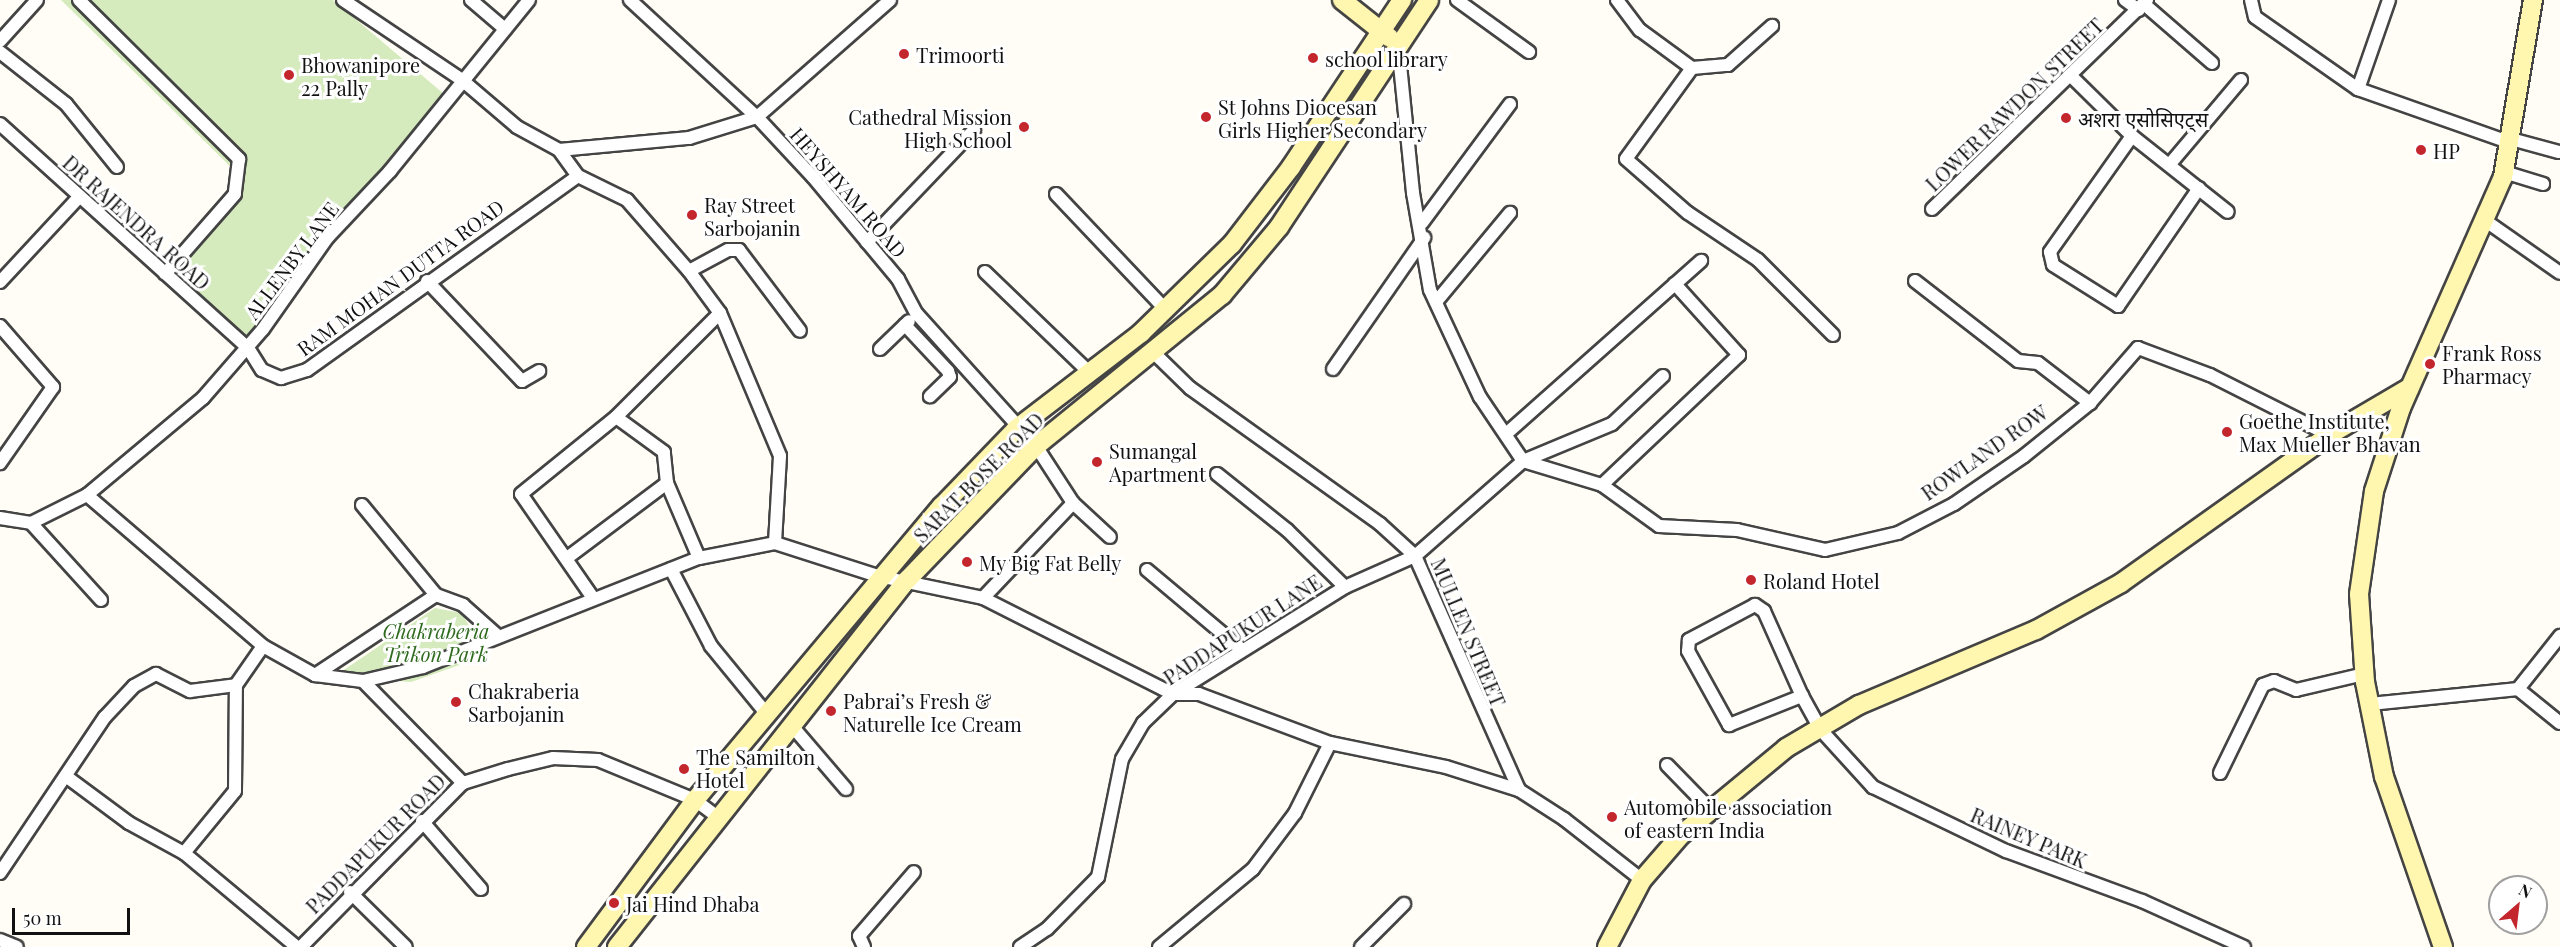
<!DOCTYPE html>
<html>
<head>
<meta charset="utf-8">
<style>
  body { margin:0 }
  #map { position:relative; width:2560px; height:947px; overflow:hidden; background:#fffdf5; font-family:"Playfair Display","Noto Sans Devanagari",serif }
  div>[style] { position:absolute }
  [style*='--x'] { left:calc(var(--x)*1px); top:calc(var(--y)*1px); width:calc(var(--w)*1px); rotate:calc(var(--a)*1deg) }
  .green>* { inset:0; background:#d5ebbd }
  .roads { filter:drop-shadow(2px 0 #444) drop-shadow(-2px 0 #444) drop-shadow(0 2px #444) drop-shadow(0 -2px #444) }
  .street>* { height:12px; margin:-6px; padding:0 6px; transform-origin:6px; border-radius:6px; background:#fff }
  .secondary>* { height:18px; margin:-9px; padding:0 9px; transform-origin:9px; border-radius:9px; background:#fff6b0 }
  .dots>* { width:16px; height:16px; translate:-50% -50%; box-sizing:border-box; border:3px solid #fff; border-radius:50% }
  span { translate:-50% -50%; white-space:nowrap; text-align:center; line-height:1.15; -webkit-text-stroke:6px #fff; paint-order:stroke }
  .poi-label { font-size:20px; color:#111 }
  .left { translate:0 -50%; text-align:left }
  .right { translate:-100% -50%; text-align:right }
  .street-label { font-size:20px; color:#111 }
  .park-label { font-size:20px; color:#2f6b1f; font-style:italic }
  .north { position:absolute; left:2488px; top:875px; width:60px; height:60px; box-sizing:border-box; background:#fff; border:2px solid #a0a0a0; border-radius:50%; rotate:28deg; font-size:16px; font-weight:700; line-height:24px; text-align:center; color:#111 }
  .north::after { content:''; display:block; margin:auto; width:21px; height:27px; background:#c4262e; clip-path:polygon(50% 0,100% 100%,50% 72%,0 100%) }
  .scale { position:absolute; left:12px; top:908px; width:118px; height:27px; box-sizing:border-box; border:3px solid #111; border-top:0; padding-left:8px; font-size:18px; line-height:21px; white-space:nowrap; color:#111; -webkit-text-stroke:4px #fff; paint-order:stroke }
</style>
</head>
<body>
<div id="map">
  <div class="green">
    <div style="clip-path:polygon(61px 0,333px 0,444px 94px,248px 341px,170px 274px,245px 181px)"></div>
    <div style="clip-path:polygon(435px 608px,461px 613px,488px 655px,411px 682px,335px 676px)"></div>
  </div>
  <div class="roads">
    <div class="street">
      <div style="--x:79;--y:0;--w:226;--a:44.8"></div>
      <div style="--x:239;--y:159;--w:35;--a:97"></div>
      <div style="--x:235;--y:194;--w:106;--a:131.2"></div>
      <div style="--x:343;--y:0;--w:143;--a:33.9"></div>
      <div style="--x:462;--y:80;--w:72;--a:40.5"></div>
      <div style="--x:517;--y:127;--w:48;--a:28.7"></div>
      <div style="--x:559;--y:150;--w:32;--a:54"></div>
      <div style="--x:578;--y:176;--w:55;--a:26.1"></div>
      <div style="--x:627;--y:200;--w:94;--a:48.9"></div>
      <div style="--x:689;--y:271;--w:52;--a:53.6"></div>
      <div style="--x:720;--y:313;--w:155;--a:67.2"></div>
      <div style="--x:780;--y:456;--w:87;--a:93.3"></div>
      <div style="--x:471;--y:0;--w:45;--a:40.5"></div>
      <div style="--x:630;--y:0;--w:173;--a:42.7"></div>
      <div style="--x:757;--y:117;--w:82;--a:47"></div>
      <div style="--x:813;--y:177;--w:133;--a:50.2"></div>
      <div style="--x:898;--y:279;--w:40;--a:62"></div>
      <div style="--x:917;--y:314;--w:178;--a:48"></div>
      <div style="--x:1036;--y:446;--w:68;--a:57"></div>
      <div style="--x:1073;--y:503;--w:50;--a:42.6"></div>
      <div style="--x:1457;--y:0;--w:89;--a:35.8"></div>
      <div style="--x:1617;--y:0;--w:38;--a:53"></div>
      <div style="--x:1640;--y:30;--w:64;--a:36.2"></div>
      <div style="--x:1692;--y:68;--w:36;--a:-5"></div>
      <div style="--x:1728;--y:65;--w:59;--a:-41.6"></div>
      <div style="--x:2125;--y:0;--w:17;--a:36"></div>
      <div style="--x:2251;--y:0;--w:17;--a:77"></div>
      <div style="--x:2255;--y:17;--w:126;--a:35"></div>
      <div style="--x:2358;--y:89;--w:162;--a:19.4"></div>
      <div style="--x:2144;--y:4;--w:90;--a:40.9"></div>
      <div style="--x:0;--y:41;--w:55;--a:-47.9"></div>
      <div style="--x:1398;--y:45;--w:149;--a:84.2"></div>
      <div style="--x:1413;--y:193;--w:98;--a:80.1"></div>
      <div style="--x:1430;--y:290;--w:118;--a:65"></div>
      <div style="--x:1480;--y:397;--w:77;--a:56.1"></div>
      <div style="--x:1523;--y:461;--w:83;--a:16.9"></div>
      <div style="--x:1602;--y:485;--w:70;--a:35.7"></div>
      <div style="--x:1659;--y:526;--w:78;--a:2.9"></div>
      <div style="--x:1737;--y:530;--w:90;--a:12.8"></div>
      <div style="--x:1825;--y:550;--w:75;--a:-13.1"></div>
      <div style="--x:1898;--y:533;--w:63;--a:-27.4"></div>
      <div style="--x:1954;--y:504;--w:85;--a:-34.4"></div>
      <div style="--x:2024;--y:456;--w:85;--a:-38.8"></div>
      <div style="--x:2090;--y:403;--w:73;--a:-48.9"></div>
      <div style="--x:2138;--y:348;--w:77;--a:20.6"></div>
      <div style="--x:2210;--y:375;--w:133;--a:26.8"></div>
      <div style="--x:0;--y:52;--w:84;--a:38.2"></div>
      <div style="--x:66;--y:104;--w:81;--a:51"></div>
      <div style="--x:1692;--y:68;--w:112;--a:126"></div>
      <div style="--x:1626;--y:159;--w:82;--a:41.1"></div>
      <div style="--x:1688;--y:213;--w:84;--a:33.9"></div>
      <div style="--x:1758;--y:260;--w:106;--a:45"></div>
      <div style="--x:2070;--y:75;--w:87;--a:44.5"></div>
      <div style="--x:2132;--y:136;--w:122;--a:38.4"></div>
      <div style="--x:2358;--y:89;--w:94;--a:-70.8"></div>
      <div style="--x:0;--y:124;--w:334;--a:42.1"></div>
      <div style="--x:248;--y:348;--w:26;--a:58"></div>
      <div style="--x:262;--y:370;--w:21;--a:23"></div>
      <div style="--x:281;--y:378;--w:27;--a:-17"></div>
      <div style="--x:307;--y:370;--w:333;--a:-35.6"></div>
      <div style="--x:2132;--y:136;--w:142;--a:125.3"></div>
      <div style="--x:2050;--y:252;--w:13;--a:77"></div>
      <div style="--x:2053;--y:265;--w:77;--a:32.2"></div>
      <div style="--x:2118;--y:306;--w:143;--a:-55.5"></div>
      <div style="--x:2511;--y:139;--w:50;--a:15.2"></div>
      <div style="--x:559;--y:150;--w:131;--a:-5.3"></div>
      <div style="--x:689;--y:138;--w:71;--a:-17.2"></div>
      <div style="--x:757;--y:117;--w:177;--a:-41.3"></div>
      <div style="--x:2170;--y:164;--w:110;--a:-49.8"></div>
      <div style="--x:2504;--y:172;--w:41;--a:17.1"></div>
      <div style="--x:1056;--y:194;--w:160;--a:46.5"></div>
      <div style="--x:1932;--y:209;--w:300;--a:-44.2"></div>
      <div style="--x:2486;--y:221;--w:90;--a:35.1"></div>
      <div style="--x:1422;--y:223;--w:148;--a:-53.5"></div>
      <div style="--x:867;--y:242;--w:155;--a:-46.3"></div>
      <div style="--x:689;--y:271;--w:44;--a:-28.3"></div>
      <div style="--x:728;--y:250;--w:11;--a:0"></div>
      <div style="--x:739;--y:250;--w:101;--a:53"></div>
      <div style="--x:985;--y:272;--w:144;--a:43.9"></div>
      <div style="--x:427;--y:281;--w:138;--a:46.5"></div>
      <div style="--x:522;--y:381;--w:20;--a:-30"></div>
      <div style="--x:1915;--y:281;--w:130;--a:37.8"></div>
      <div style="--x:2018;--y:361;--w:20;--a:6"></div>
      <div style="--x:2038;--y:363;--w:66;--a:37.6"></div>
      <div style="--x:0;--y:282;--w:117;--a:-47.1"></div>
      <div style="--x:1436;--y:302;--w:116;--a:-50.3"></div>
      <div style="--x:905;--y:325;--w:63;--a:46.9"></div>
      <div style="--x:948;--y:371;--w:6;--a:72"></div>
      <div style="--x:950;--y:377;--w:28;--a:136"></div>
      <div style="--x:0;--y:326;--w:81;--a:49"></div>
      <div style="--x:53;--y:387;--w:93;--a:124.9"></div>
      <div style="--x:880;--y:349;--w:40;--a:-44"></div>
      <div style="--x:1152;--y:351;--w:53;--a:44.2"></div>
      <div style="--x:1190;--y:388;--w:234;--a:35.6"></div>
      <div style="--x:1380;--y:524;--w:47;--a:42.4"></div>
      <div style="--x:1415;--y:556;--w:256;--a:66"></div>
      <div style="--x:1519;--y:790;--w:54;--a:32.8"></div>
      <div style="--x:1564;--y:819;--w:99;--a:38"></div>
      <div style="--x:1333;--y:369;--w:160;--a:-55.2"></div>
      <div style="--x:1506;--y:434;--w:261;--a:-41.6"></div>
      <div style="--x:1217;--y:474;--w:90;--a:38.7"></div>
      <div style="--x:1287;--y:530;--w:81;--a:44.5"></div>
      <div style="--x:1602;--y:485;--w:189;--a:-43.5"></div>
      <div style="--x:1739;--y:355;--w:96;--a:-132"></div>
      <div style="--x:87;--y:495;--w:232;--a:40.6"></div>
      <div style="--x:263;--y:646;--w:60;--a:29.1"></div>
      <div style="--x:315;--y:675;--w:48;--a:7.1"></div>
      <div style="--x:363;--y:681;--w:62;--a:-13.1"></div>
      <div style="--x:423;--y:667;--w:297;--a:-21.6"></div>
      <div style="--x:699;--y:558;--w:77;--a:-11.2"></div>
      <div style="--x:775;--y:543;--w:108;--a:17.8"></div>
      <div style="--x:878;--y:576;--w:107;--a:11.8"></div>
      <div style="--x:983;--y:598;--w:213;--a:26.8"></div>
      <div style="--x:1173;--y:694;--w:26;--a:0"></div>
      <div style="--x:1199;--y:694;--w:140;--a:20.5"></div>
      <div style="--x:1330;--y:743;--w:118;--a:11.7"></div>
      <div style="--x:1446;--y:767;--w:77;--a:17.5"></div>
      <div style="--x:362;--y:505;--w:117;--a:50.6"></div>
      <div style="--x:0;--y:518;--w:31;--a:9"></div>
      <div style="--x:31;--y:523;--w:63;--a:-26.6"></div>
      <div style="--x:87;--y:495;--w:151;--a:-39.9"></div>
      <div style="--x:203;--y:398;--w:91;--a:-49"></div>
      <div style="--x:263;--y:329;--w:113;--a:-54.8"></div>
      <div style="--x:328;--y:237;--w:91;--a:-46.8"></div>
      <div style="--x:390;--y:171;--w:220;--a:-50.9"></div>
      <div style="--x:31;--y:523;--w:104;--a:47.7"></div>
      <div style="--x:567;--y:558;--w:125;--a:-36.9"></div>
      <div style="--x:699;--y:558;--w:82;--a:-113.1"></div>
      <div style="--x:667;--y:483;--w:31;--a:-96"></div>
      <div style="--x:664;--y:452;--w:59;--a:-143.9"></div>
      <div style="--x:616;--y:417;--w:147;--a:-45"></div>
      <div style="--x:671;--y:569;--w:87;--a:62.5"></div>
      <div style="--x:711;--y:646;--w:85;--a:50.7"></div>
      <div style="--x:1147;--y:570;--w:123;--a:40"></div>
      <div style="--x:593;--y:598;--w:126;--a:-124.7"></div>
      <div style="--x:521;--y:494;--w:122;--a:-39"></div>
      <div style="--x:983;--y:598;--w:131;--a:-46.5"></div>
      <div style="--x:315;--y:675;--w:145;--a:-33.5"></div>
      <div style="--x:436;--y:595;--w:29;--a:20"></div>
      <div style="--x:463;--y:605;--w:47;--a:41.5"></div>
      <div style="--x:363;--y:681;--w:143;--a:45.6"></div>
      <div style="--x:2518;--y:689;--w:68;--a:-51.6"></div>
      <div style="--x:1802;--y:696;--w:93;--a:-114.1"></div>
      <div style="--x:1764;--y:611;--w:11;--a:-146"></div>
      <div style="--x:1755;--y:605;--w:75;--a:152.1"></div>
      <div style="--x:1689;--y:640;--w:11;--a:95"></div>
      <div style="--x:1688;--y:651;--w:85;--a:61"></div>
      <div style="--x:1729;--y:725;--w:79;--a:-21.7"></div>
      <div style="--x:1802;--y:696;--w:38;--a:61"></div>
      <div style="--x:1820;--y:729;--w:79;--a:47.6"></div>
      <div style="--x:1873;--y:787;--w:148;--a:25.7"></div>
      <div style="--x:2006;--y:851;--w:145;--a:20.2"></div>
      <div style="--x:2142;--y:901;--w:112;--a:24.3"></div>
      <div style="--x:2370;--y:704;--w:149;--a:-5.8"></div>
      <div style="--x:2518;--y:689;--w:54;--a:39"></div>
      <div style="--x:792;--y:726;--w:83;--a:49.4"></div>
      <div style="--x:1667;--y:765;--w:60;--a:45.7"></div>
      <div style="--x:2220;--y:773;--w:98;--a:-64"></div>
      <div style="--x:2263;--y:685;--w:12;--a:-20"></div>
      <div style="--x:2274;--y:681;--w:24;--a:22"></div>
      <div style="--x:2296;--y:690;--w:70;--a:-13.2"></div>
      <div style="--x:67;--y:777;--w:77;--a:36.6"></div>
      <div style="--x:129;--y:823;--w:63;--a:28.6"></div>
      <div style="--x:184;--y:853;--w:147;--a:39.8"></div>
      <div style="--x:422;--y:821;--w:90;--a:49.1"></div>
      <div style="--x:184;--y:853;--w:80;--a:-50.6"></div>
      <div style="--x:235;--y:791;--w:106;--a:-89.5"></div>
      <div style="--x:236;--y:685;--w:47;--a:-55.3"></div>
      <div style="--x:0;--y:873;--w:188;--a:-56.1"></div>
      <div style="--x:105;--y:717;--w:42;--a:-46.9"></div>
      <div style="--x:134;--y:686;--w:25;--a:-29"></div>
      <div style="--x:156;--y:674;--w:38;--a:27"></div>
      <div style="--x:190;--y:691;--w:46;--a:-7.4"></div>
      <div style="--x:350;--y:892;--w:78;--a:44.5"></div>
      <div style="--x:0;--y:940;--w:18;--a:22"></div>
      <div style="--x:301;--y:947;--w:231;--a:-45.4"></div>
      <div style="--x:463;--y:783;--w:47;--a:-17.3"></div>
      <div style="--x:508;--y:769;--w:46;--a:-13.7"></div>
      <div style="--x:553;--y:758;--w:45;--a:2.5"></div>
      <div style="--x:598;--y:760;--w:105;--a:22.4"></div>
      <div style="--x:695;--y:800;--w:30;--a:37"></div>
      <div style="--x:864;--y:947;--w:12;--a:-114"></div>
      <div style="--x:859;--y:936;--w:84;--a:-49.3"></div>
      <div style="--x:1020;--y:947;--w:32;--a:-34"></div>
      <div style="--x:1047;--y:929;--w:73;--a:-45.6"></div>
      <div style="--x:1098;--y:877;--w:120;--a:-78.5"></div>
      <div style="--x:1122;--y:759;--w:42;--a:-59.7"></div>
      <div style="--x:1143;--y:723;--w:42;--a:-44"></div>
      <div style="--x:1173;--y:694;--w:203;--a:-31.9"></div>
      <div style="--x:1345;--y:587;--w:77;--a:-23.9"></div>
      <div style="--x:1415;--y:556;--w:144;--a:-41.3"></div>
      <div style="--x:1523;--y:461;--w:96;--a:-22.6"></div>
      <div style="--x:1612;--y:424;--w:70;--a:-43.3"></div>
      <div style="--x:1159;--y:947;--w:122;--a:-39.7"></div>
      <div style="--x:1253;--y:869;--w:70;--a:-53.1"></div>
      <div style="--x:1295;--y:813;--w:78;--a:-63.4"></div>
      <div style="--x:1361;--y:947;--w:61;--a:-45"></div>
    </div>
    <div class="secondary">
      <div style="--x:1342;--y:0;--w:61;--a:38.4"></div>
      <div style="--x:586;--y:947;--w:183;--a:-53.4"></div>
      <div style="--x:695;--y:800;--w:384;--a:-50"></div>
      <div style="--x:942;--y:506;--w:107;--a:-46.1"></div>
      <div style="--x:1016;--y:429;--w:158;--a:-37.5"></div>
      <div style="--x:1141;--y:333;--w:127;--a:-44.4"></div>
      <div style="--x:1232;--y:244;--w:97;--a:-52.5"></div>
      <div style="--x:1291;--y:167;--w:201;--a:-56.4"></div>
      <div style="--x:617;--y:947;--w:468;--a:-51.7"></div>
      <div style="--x:907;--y:580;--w:186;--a:-46.1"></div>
      <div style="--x:1036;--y:446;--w:240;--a:-39.1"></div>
      <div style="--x:1222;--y:295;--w:89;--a:-50"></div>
      <div style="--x:1279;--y:227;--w:272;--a:-56.5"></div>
      <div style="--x:1607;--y:947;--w:76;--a:-62.4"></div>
      <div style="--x:1642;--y:880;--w:60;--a:-49.1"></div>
      <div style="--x:1681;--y:835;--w:136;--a:-39.6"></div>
      <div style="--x:1786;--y:748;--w:85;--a:-30.5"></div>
      <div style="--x:1859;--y:705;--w:192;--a:-23"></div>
      <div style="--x:2036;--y:630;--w:97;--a:-28.9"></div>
      <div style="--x:2121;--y:583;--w:255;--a:-35.4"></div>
      <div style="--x:2329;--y:435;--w:93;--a:-30.4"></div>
      <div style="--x:2443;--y:947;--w:180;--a:-109.1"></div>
      <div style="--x:2384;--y:777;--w:97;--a:-101.3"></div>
      <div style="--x:2365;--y:682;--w:88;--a:-93.9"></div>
      <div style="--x:2359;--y:594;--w:104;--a:-81.7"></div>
      <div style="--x:2374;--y:491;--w:87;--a:-72"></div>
      <div style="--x:2401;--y:408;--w:253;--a:-66.2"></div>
      <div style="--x:2503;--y:177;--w:180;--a:-80.4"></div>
    </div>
  </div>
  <div class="dots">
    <div style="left:904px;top:54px;background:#c4262e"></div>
    <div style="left:1313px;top:58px;background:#c4262e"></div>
    <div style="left:289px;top:75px;background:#c4262e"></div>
    <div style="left:1206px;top:117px;background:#c4262e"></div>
    <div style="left:2066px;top:118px;background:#c4262e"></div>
    <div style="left:1024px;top:127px;background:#c4262e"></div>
    <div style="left:2421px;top:150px;background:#c4262e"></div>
    <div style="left:692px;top:215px;background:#c4262e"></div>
    <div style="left:2430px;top:364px;background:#c4262e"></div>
    <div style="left:2227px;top:432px;background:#c4262e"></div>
    <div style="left:1097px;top:462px;background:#c4262e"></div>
    <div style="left:967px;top:562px;background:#c4262e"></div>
    <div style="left:1751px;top:580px;background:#c4262e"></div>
    <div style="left:456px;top:702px;background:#c4262e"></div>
    <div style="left:831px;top:711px;background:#c4262e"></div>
    <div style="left:684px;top:769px;background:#c4262e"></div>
    <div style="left:1612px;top:817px;background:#c4262e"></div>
    <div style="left:614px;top:903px;background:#c4262e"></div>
  </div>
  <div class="poi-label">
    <span class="left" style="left:916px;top:54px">Trimoorti</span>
    <span class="left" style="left:1325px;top:58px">school library</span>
    <span class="left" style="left:301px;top:76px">Bhowanipore<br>22 Pally</span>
    <span class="left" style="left:1218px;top:118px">St Johns Diocesan<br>Girls Higher Secondary</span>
    <span class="right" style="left:1012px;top:128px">Cathedral Mission<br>High School</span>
    <span class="left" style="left:2078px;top:118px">अशरा एसोसिएट्स</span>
    <span class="left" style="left:2433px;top:150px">HP</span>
    <span class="left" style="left:704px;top:216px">Ray Street<br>Sarbojanin</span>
    <span class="left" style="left:2442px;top:364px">Frank Ross<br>Pharmacy</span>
    <span class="left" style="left:2239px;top:432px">Goethe Institute,<br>Max Mueller Bhavan</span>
    <span class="left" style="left:1109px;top:462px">Sumangal<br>Apartment</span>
    <span class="left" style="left:979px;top:562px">My Big Fat Belly</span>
    <span class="left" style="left:1763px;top:580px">Roland Hotel</span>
    <span class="left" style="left:468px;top:702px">Chakraberia<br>Sarbojanin</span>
    <span class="left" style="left:843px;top:712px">Pabrai’s Fresh &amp;<br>Naturelle Ice Cream</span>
    <span class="left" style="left:696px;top:768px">The Samilton<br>Hotel</span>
    <span class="left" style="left:1624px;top:818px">Automobile association<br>of eastern India</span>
    <span class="left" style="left:626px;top:903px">Jai Hind Dhaba</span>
  </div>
  <div class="street-label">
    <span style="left:2014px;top:104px;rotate:-44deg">LOWER RAWDON STREET</span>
    <span style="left:849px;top:192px;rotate:49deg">HEYSHYAM ROAD</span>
    <span style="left:137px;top:222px;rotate:42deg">DR RAJENDRA ROAD</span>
    <span style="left:291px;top:260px;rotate:-53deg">ALLENBY LANE</span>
    <span style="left:400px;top:277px;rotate:-36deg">RAM MOHAN DUTTA ROAD</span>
    <span style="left:1984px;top:452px;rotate:-35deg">ROWLAND ROW</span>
    <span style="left:978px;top:477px;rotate:-45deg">SARAT BOSE ROAD</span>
    <span style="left:1242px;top:629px;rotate:-33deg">PADDAPUKUR LANE</span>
    <span style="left:1469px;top:632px;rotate:67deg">MULLEN STREET</span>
    <span style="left:2029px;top:837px;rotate:23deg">RAINEY PARK</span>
    <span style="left:375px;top:843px;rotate:-45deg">PADDAPUKUR ROAD</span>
  </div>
  <div class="park-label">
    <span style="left:436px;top:642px">Chakraberia<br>Trikon Park</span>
  </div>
  <div class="north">N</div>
  <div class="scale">50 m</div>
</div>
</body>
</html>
